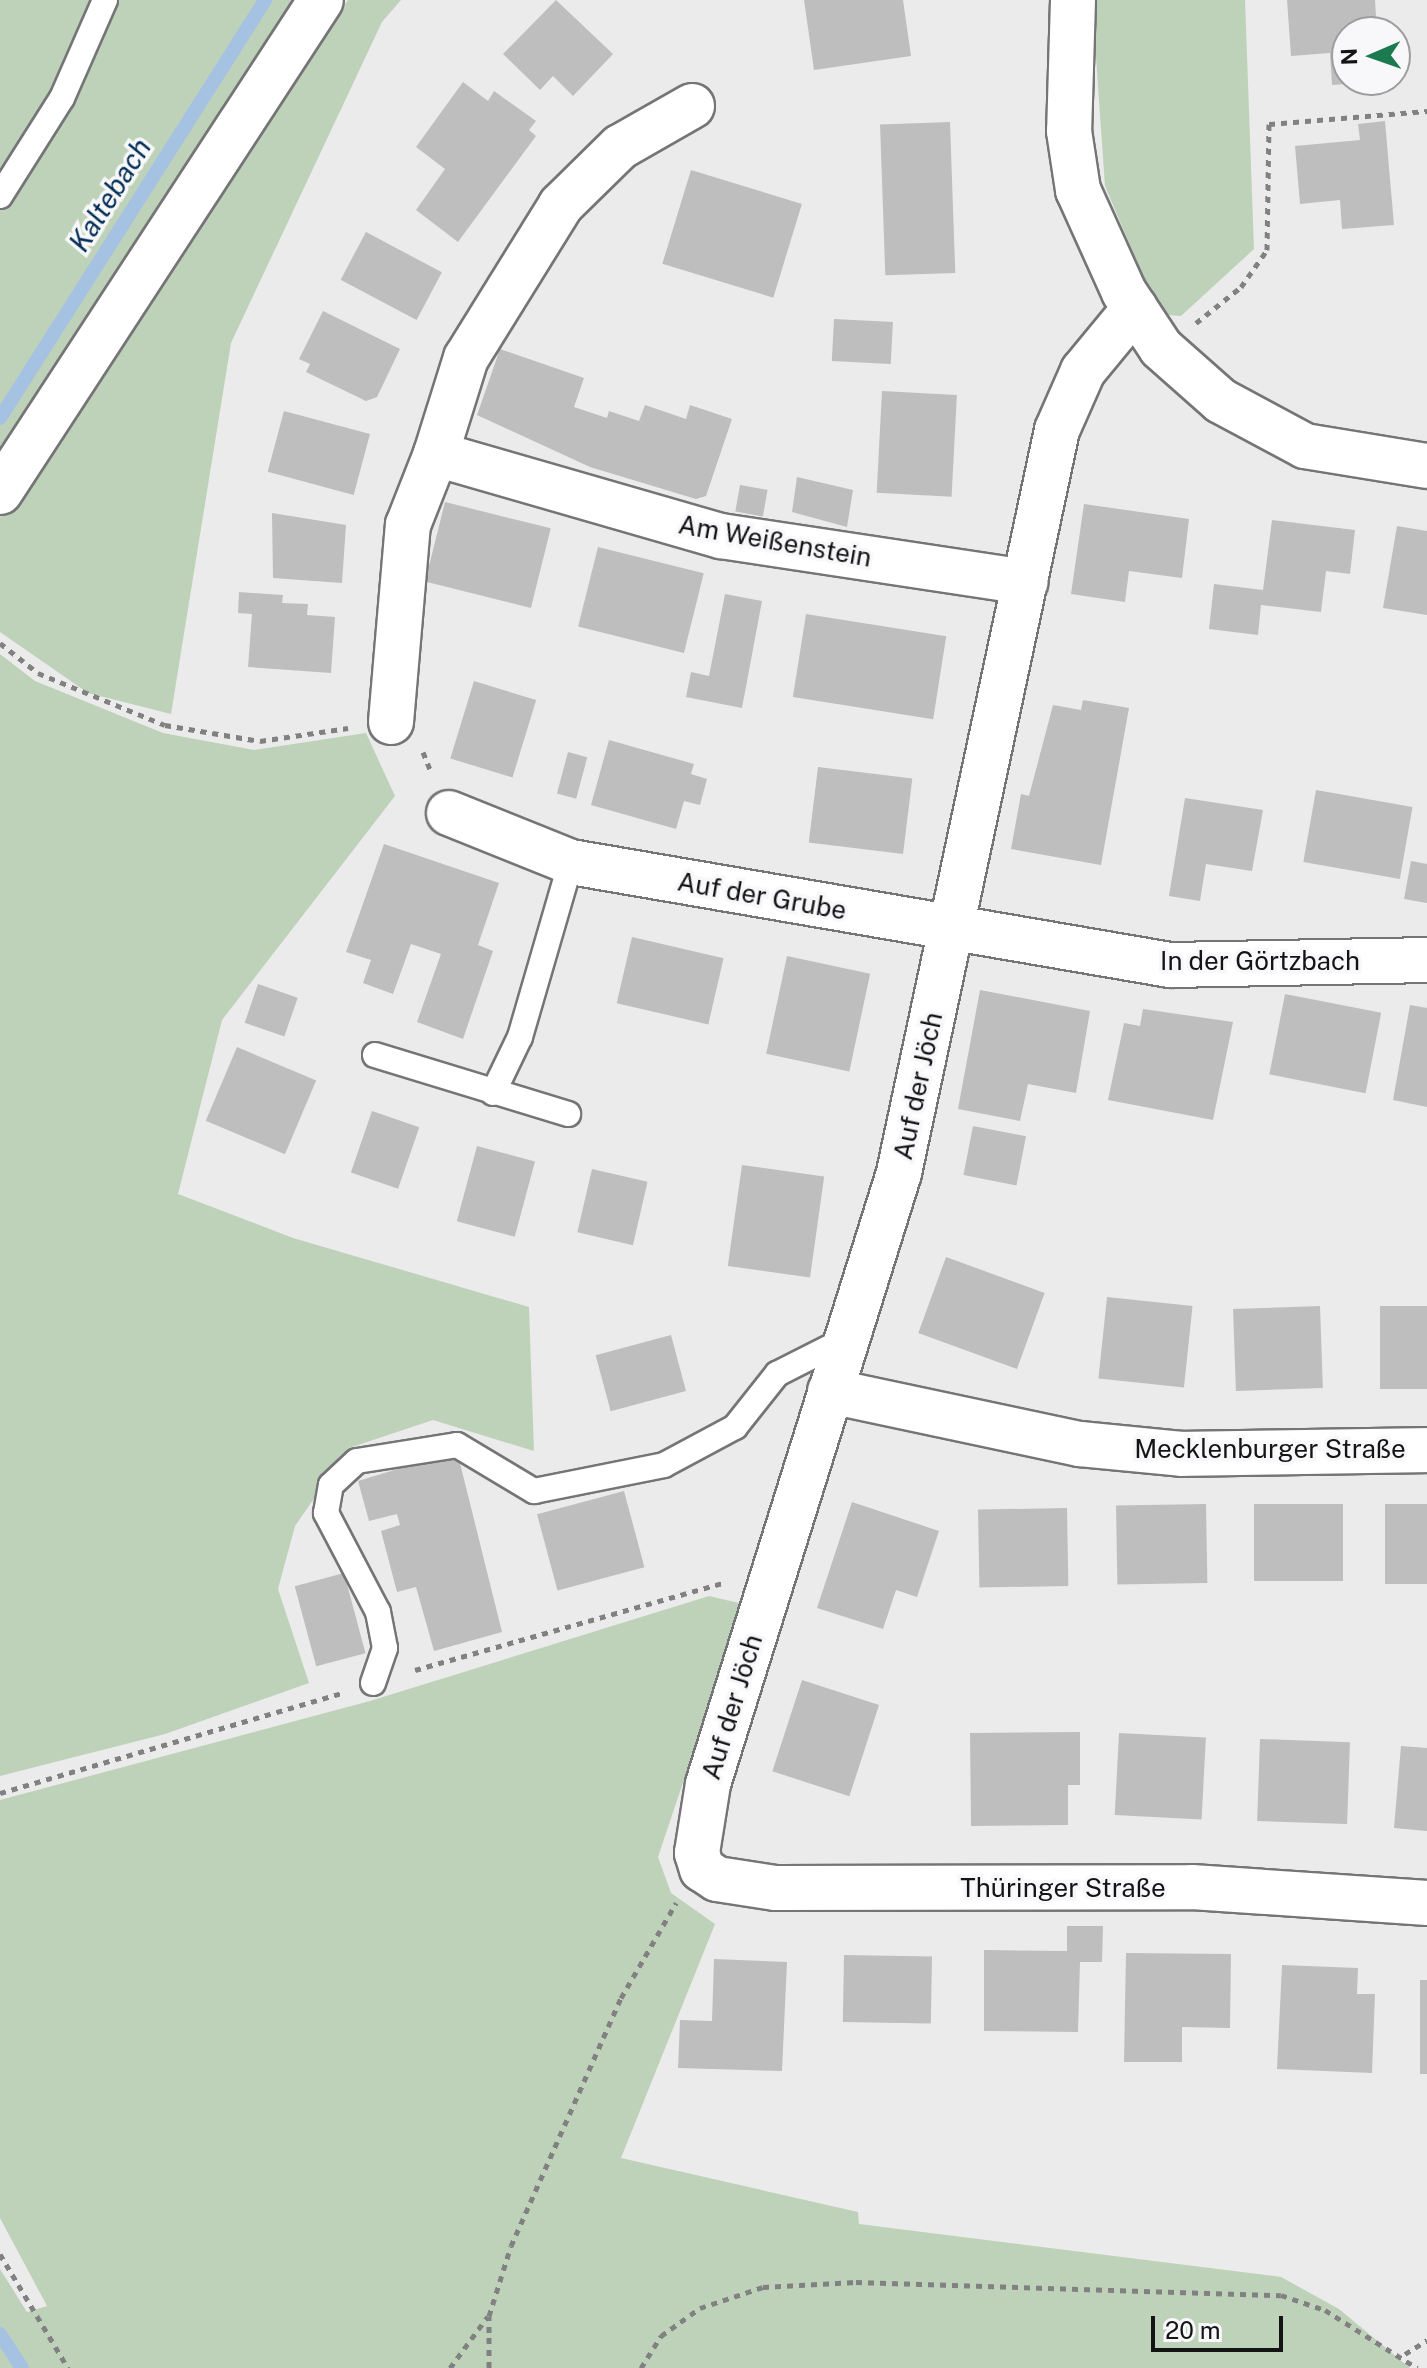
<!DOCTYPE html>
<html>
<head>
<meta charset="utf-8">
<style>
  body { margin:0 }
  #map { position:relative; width:1427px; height:2368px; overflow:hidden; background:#ebebec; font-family:"Public Sans",sans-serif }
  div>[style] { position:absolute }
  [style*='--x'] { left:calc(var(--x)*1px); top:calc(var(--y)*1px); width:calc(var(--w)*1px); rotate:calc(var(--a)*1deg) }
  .green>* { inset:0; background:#bdd2b8 }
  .stream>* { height:14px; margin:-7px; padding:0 7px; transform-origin:7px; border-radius:7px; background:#a6c2e3 }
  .building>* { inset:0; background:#bfbebf; transform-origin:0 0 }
  .path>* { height:5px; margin-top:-2.5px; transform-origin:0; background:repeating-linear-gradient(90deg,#818182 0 6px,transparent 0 12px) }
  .roads { filter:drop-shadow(2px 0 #757577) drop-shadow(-2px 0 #757577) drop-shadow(0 2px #757577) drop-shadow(0 -2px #757577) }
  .lane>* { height:24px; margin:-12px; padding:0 12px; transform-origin:12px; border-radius:12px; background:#fff }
  .street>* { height:44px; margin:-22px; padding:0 22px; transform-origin:22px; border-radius:22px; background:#fff }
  span { translate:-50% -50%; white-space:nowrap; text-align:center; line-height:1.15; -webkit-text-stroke:7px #f8f8fa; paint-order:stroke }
  .street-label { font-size:26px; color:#141415 }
  .water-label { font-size:28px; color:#022e56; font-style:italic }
  .north { position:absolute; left:1331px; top:16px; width:80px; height:80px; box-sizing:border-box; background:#f8f8fa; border:2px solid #9d9d9e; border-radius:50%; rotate:268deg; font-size:22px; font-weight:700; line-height:32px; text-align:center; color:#141415 }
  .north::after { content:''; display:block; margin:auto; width:28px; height:36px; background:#1b7a50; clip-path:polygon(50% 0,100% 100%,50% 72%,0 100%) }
  .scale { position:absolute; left:1151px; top:2316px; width:132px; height:36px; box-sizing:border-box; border:4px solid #141415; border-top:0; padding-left:10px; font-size:24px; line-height:28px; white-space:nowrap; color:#141415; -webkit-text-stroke:6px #f8f8fa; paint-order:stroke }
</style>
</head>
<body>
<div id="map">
  <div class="green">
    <div style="clip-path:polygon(0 0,293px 0,0 462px)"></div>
    <div style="clip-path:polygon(348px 0,401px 0,382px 22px,231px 343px,171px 714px,88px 693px,0 632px,0 517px)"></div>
    <div style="clip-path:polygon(1092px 0,1245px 0,1254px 249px,1181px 316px,1169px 315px,1151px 295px,1105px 186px)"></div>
    <div style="clip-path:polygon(0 654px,35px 681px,163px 733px,254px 750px,366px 733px,395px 796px,222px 1020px,178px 1194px,293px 1238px,529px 1307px,534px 1451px,433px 1420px,349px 1448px,295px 1526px,278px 1589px,309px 1683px,165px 1734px,0 1776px)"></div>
    <div style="clip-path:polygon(709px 1596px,743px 1604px,658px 1857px,671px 1893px,715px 1924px,621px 2158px,858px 2212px,859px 2224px,1281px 2277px,1339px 2309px,1410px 2368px,0 2368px,0 2269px,27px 2312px,47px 2306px,0 2218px,0 1800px,370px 1701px)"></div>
  </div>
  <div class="stream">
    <div style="--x:0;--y:418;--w:495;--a:-57.6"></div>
    <div style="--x:0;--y:2334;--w:40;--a:57.1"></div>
  </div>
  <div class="building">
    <div style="clip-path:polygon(556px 0,613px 54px,573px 96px,553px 76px,540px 90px,503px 54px)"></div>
    <div style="clip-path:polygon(804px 0,903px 0,911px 56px,814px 70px)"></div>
    <div style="clip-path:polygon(1287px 0,1375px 0,1377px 32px,1347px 32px,1347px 80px,1374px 82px,1332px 85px,1330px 53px,1291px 56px)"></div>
    <div style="clip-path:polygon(463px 82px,488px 101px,494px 91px,536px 121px,529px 130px,536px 136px,458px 242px,416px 210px,445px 169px,416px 147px)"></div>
    <div style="clip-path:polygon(1385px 121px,1394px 225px,1342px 229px,1340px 200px,1300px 204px,1295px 146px,1360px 140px,1358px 124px)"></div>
    <div style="left:950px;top:122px;width:151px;height:70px;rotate:88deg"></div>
    <div style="left:691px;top:170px;width:116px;height:98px;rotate:17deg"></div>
    <div style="left:366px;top:232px;width:86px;height:54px;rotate:28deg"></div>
    <div style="clip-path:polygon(323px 311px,400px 349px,377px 397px,366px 401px,306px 372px,310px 364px,299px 359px)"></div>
    <div style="left:834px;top:319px;width:59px;height:42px;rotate:3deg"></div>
    <div style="clip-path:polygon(500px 349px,584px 378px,574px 407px,607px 418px,609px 411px,639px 421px,645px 405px,686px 419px,690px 405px,732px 419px,706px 496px,696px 499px,590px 467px,477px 415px)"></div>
    <div style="left:882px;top:391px;width:75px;height:102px;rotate:3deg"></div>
    <div style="left:284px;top:411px;width:89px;height:63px;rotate:15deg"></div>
    <div style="clip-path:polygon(797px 477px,853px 490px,847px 527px,792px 512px)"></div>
    <div style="left:740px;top:485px;width:28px;height:27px;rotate:10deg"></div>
    <div style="left:445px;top:502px;width:109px;height:82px;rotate:14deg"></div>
    <div style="clip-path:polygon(1084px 504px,1189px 519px,1182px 578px,1129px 571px,1125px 602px,1071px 594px)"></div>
    <div style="clip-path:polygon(272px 513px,346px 525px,342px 583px,273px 578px)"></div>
    <div style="clip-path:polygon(1272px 520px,1355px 530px,1350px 574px,1326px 571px,1321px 612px,1261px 605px,1258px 635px,1209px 629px,1214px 584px,1263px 590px)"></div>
    <div style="clip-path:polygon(1397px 526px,1427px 531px,1427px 615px,1383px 608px)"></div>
    <div style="left:598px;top:547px;width:109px;height:82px;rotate:14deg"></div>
    <div style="clip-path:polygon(239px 592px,283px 595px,282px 603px,308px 604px,307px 615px,335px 617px,331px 673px,248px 667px,252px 614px,238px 613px)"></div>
    <div style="clip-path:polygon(725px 594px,762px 601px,742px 708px,686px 697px,691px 672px,709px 676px)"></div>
    <div style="left:806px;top:614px;width:142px;height:84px;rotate:9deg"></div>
    <div style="left:474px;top:681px;width:65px;height:81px;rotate:17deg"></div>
    <div style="clip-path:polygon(1083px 700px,1129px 708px,1101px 865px,1011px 849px,1021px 794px,1029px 796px,1053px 705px,1081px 710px)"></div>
    <div style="clip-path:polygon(609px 740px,694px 764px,691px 774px,707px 779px,700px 805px,684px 801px,676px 829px,591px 805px)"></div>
    <div style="left:568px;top:752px;width:20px;height:43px;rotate:15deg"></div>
    <div style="left:818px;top:767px;width:95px;height:76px;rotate:7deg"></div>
    <div style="left:1316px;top:790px;width:98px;height:73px;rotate:10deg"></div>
    <div style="clip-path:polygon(1185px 798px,1263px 810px,1252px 871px,1206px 864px,1200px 901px,1169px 896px)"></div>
    <div style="clip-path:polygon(384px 844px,499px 883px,478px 945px,493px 951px,463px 1039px,417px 1022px,441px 954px,411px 944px,393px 994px,363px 983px,371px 960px,346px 952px)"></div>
    <div style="clip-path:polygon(1411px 861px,1427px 864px,1427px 903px,1404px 899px)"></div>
    <div style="left:632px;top:937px;width:94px;height:68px;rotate:13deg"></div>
    <div style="left:787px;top:956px;width:85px;height:100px;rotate:12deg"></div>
    <div style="left:258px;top:984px;width:42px;height:41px;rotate:19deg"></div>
    <div style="clip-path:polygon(980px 990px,1090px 1011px,1076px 1093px,1028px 1084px,1020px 1121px,958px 1109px)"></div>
    <div style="left:1285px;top:994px;width:98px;height:82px;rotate:11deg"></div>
    <div style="clip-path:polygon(1410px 1005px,1427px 1008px,1427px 1107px,1393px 1100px)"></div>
    <div style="clip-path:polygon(1143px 1009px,1233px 1022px,1213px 1120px,1108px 1100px,1124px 1023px,1140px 1026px)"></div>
    <div style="left:237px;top:1047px;width:86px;height:80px;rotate:23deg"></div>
    <div style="left:372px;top:1111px;width:50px;height:65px;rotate:19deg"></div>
    <div style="left:973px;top:1126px;width:54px;height:50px;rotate:11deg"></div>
    <div style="left:477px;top:1146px;width:60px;height:78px;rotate:15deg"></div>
    <div style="left:742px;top:1165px;width:83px;height:102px;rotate:8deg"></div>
    <div style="left:592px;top:1169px;width:57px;height:65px;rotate:13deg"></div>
    <div style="left:946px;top:1257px;width:105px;height:81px;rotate:20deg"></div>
    <div style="left:1107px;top:1297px;width:86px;height:82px;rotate:6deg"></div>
    <div style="left:1320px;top:1306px;width:82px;height:87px;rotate:88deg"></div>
    <div style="left:1427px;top:1306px;width:83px;height:47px;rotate:90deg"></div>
    <div style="left:671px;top:1335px;width:58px;height:78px;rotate:75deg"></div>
    <div style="clip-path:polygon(457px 1451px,502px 1632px,434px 1651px,416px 1587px,397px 1592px,381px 1531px,400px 1525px,397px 1514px,369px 1521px,358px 1481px)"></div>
    <div style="left:624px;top:1491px;width:79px;height:90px;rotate:75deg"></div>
    <div style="clip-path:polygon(852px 1502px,939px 1531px,917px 1597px,896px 1590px,883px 1629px,817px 1608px)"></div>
    <div style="left:1206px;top:1504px;width:79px;height:90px;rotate:89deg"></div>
    <div style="left:1254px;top:1504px;width:89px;height:77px"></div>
    <div style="left:1427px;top:1504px;width:80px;height:42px;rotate:90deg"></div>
    <div style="left:1067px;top:1508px;width:78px;height:89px;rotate:89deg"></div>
    <div style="left:344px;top:1573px;width:83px;height:51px;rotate:75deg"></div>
    <div style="left:802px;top:1680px;width:81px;height:96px;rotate:18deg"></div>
    <div style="clip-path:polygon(1080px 1732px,1080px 1785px,1068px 1785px,1068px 1825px,971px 1826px,970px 1733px)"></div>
    <div style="left:1119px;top:1733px;width:87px;height:82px;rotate:3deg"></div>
    <div style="left:1260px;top:1739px;width:90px;height:82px;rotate:2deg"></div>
    <div style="clip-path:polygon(1401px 1746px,1427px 1748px,1427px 1831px,1394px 1828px)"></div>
    <div style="clip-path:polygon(1067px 1926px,1103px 1926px,1102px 1962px,1080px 1962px,1078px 2032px,984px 2031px,984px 1950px,1067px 1951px)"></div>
    <div style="clip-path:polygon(1126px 1953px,1231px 1954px,1230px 2028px,1182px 2027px,1182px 2062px,1124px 2062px)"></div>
    <div style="left:844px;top:1955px;width:88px;height:67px;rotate:1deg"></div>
    <div style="clip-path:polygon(714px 1959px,787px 1962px,782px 2071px,678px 2068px,680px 2020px,712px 2021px)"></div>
    <div style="clip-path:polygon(1282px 1965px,1358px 1968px,1357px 1994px,1375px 1994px,1372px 2073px,1277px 2069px)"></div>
    <div style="left:1420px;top:1980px;width:7px;height:94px"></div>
  </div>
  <div class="path">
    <div style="--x:1196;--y:323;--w:58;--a:-38.7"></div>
    <div style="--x:1241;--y:287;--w:45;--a:-54.9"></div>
    <div style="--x:1267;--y:250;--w:126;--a:-89.1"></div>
    <div style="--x:1269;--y:124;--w:159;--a:-4.7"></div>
    <div style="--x:0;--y:643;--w:48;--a:38.3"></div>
    <div style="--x:38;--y:673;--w:137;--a:22.3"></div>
    <div style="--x:165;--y:725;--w:96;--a:9.6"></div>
    <div style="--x:260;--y:741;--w:89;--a:-8.4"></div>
    <div style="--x:423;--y:752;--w:22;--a:68"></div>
    <div style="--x:415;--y:1670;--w:322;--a:-15.8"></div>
    <div style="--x:0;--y:1793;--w:355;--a:-16.3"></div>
    <div style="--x:0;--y:2254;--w:133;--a:59.2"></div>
    <div style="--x:1405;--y:2354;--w:26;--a:-32"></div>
    <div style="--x:450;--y:2368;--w:64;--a:-53.8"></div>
    <div style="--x:489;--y:2368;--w:52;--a:-90"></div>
    <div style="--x:489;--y:2316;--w:73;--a:-72.6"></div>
    <div style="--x:511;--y:2246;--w:271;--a:-66.1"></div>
    <div style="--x:621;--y:1998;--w:110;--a:-59.9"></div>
    <div style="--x:641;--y:2368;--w:38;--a:-58"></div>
    <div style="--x:661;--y:2336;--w:48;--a:-35.7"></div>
    <div style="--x:700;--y:2308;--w:66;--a:-18.4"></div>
    <div style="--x:763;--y:2287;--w:93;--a:-3.1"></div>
    <div style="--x:856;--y:2282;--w:425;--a:1.8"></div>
    <div style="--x:1281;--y:2295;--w:46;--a:18.8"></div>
    <div style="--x:1325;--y:2310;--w:109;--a:32.2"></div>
  </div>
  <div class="roads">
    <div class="lane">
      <div style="--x:0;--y:196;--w:116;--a:-57.7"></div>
      <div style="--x:62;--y:98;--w:107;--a:-66.3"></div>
      <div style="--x:375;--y:1055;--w:202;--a:17"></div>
      <div style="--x:493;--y:1093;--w:62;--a:-64.3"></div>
      <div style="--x:520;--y:1037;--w:182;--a:-73.8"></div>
      <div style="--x:373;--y:1683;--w:37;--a:-71"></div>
      <div style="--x:385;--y:1648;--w:37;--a:-101"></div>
      <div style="--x:378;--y:1612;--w:112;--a:-117.7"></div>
      <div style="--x:326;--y:1513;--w:28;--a:-80"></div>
      <div style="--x:331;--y:1485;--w:35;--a:-43"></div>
      <div style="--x:357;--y:1461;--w:101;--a:-9.1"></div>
      <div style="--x:457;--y:1445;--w:90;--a:30.9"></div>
      <div style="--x:534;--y:1491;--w:133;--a:-11.3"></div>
      <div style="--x:664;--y:1465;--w:81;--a:-28.2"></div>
      <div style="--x:735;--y:1427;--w:68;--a:-51.6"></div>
      <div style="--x:777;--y:1374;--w:77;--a:-26.9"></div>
    </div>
    <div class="street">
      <div style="--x:1073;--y:0;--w:131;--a:91.7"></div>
      <div style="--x:1069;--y:131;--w:60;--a:81.3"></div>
      <div style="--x:1078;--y:190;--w:112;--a:65.7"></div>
      <div style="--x:1124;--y:292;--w:67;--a:56.5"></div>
      <div style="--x:1161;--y:348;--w:80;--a:41.5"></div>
      <div style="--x:1221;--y:401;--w:95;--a:28.2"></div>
      <div style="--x:1305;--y:446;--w:124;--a:9.3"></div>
      <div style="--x:692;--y:106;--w:83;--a:150.3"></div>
      <div style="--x:620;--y:147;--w:83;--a:135.5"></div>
      <div style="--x:561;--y:205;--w:180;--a:121.8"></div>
      <div style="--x:466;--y:358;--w:101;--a:107.4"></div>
      <div style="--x:436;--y:454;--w:297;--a:16.1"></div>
      <div style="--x:721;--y:536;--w:308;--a:8.6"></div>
      <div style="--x:1135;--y:308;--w:82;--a:129.5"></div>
      <div style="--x:1083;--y:371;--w:64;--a:113.8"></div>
      <div style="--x:1057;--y:430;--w:760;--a:102.01"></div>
      <div style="--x:899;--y:1173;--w:640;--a:107.36"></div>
      <div style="--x:708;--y:1784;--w:70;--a:99.1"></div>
      <div style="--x:697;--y:1853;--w:17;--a:73"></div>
      <div style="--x:702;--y:1869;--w:18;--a:34"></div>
      <div style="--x:717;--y:1879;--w:59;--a:8.8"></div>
      <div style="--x:775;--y:1888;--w:417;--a:-0.1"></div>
      <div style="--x:1192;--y:1887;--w:236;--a:3.9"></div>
      <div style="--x:0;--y:492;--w:587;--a:-56.88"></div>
      <div style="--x:391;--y:722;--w:198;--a:-85.1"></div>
      <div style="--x:408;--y:525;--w:76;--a:-68.5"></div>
      <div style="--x:449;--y:813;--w:131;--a:21.9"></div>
      <div style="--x:571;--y:862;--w:608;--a:9.76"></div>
      <div style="--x:1170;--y:965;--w:257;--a:-1.1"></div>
      <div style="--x:830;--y:1391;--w:256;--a:12"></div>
      <div style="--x:1080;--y:1444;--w:102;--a:5.6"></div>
      <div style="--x:1182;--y:1454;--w:245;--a:-0.9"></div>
    </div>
  </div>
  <div class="street-label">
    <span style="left:775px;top:541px;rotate:10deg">Am Weißenstein</span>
    <span style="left:762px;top:896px;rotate:10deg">Auf der Grube</span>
    <span style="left:1260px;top:961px">In der Görtzbach</span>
    <span style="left:918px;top:1086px;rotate:-78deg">Auf der Jöch</span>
    <span style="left:1270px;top:1449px">Mecklenburger Straße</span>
    <span style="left:732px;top:1707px;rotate:-73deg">Auf der Jöch</span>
    <span style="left:1063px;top:1888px">Thüringer Straße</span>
  </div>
  <div class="water-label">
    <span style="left:110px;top:195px;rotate:-58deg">Kaltebach</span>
  </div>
  <div class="north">N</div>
  <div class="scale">20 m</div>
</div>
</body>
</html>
